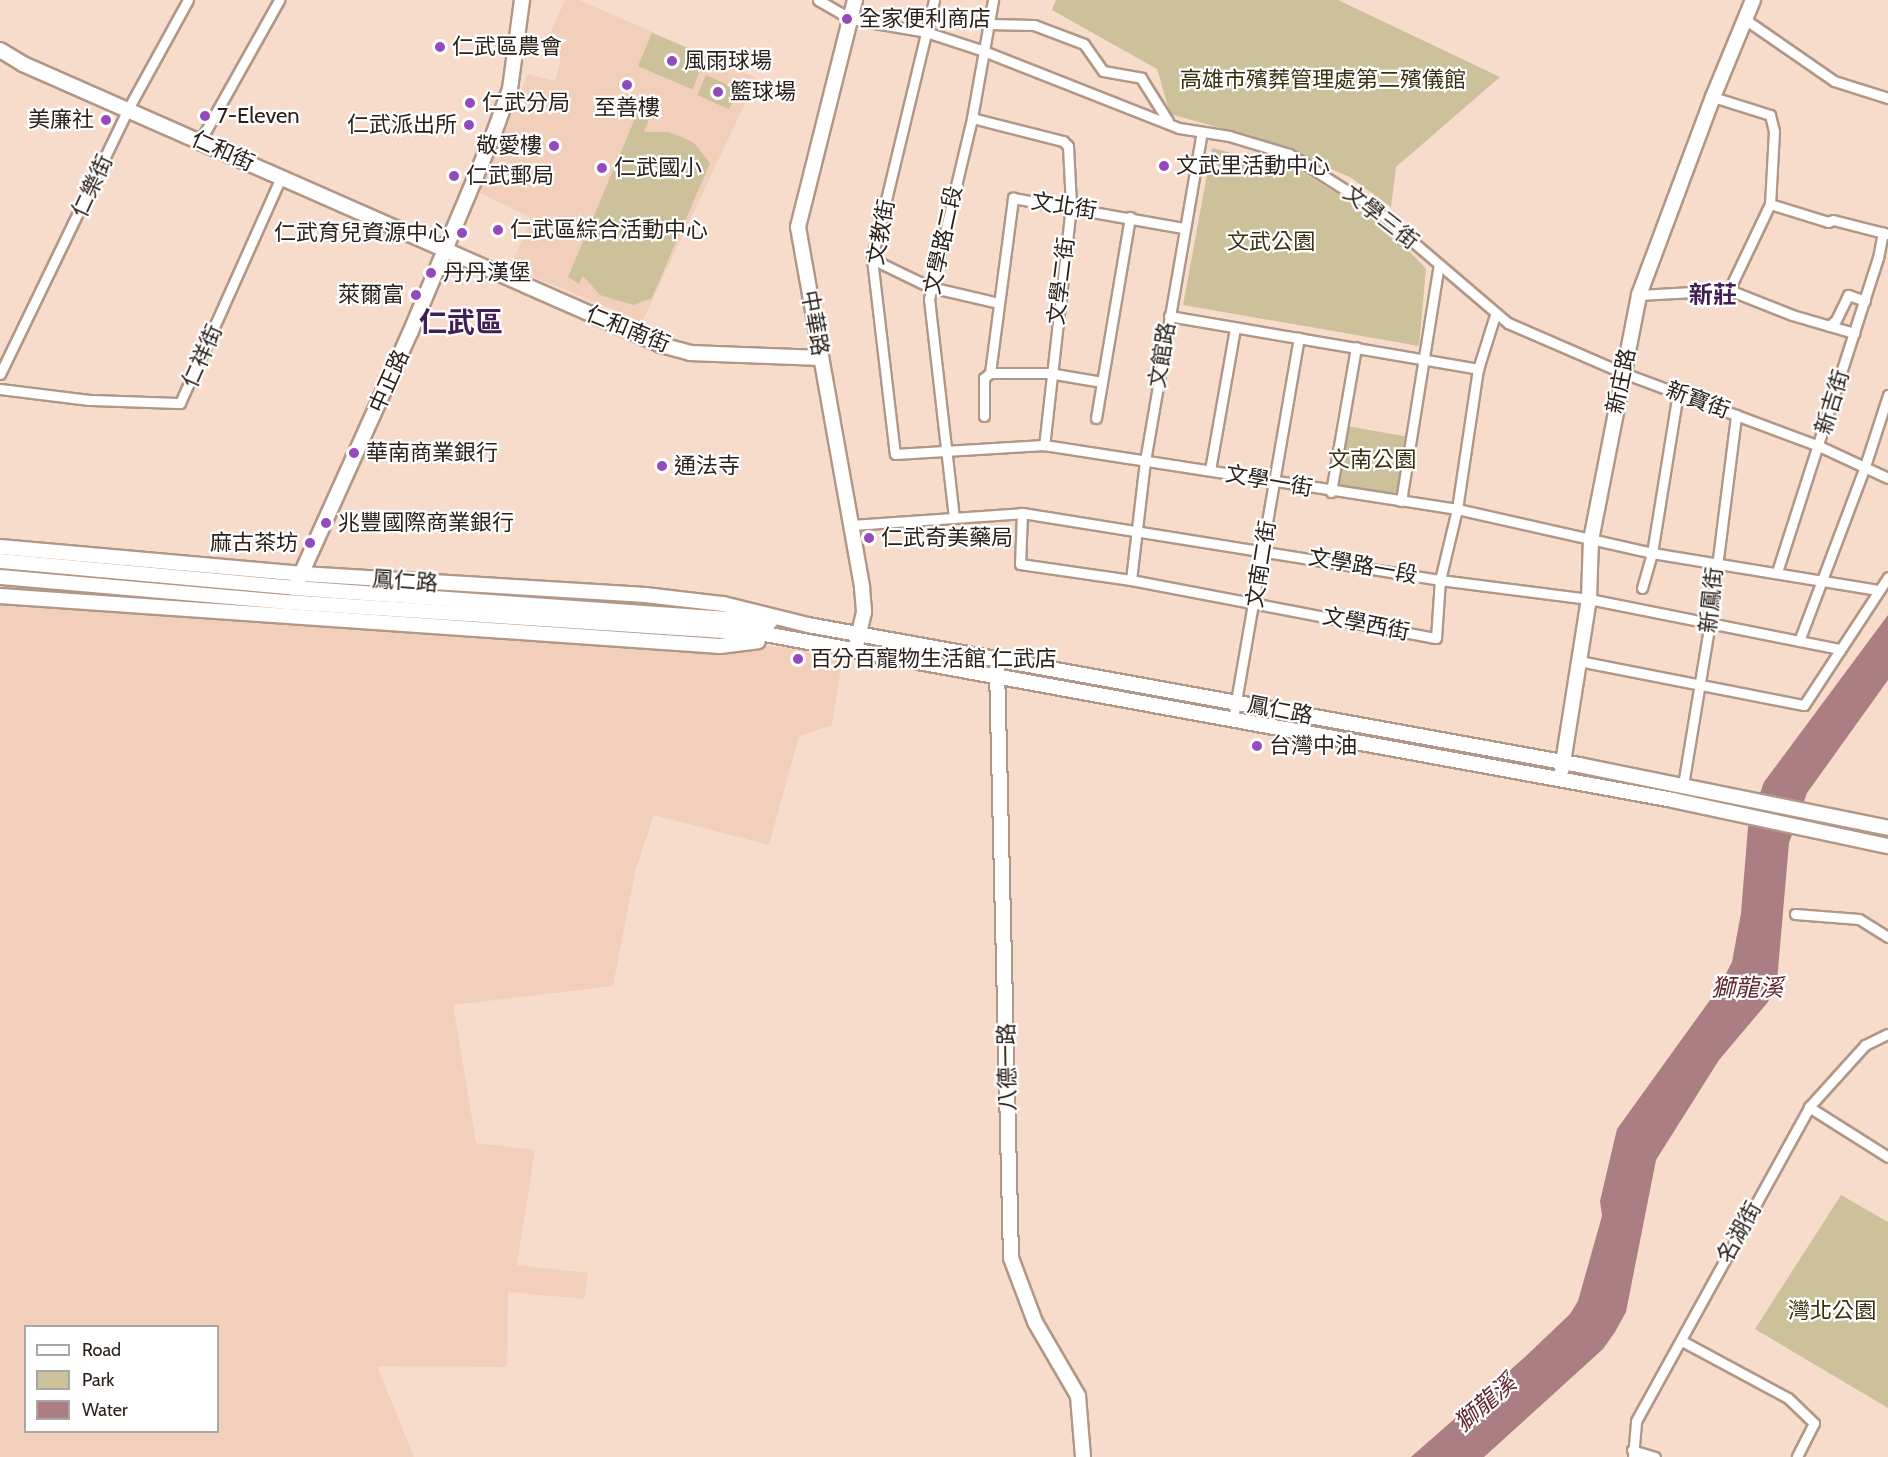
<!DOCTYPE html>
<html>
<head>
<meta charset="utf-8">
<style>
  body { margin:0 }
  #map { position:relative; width:1888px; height:1457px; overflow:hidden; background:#f8dccb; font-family:Cabin,"Noto Sans TC",sans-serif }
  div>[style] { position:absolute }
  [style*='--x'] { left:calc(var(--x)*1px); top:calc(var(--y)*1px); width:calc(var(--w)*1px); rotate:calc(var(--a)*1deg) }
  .built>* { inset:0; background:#f2cfbb }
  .green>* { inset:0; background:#ccc19b; transform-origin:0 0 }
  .water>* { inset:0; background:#aa7e82 }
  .roads { filter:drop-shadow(2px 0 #b19787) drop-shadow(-2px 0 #b19787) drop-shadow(0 2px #b19787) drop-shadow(0 -2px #b19787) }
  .street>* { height:9px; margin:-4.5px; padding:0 4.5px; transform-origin:4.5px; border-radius:4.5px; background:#fff }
  .secondary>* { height:14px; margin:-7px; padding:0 7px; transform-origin:7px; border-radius:7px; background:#fff }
  .dots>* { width:16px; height:16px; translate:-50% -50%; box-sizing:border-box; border:3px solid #fff; border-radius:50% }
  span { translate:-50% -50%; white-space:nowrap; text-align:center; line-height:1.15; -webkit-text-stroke:4.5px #fff; paint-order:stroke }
  .poi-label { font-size:22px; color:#2b211a }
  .left { translate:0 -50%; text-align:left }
  .right { translate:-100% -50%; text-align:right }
  .park-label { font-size:22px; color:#39300f }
  .street-label { font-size:22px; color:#2b211a }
  .neighbourhood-label { font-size:24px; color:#411e55; font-weight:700 }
  .water-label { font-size:24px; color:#622731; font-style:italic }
  .district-label { font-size:28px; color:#411e55; font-weight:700 }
  .legend { position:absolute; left:24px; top:1325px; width:195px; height:108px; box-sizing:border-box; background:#fff; border:2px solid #aaa6a3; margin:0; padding:8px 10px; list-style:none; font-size:18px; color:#2b211a }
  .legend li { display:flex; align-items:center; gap:12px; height:30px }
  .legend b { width:30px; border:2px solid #aaa6a3 }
</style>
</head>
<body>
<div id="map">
  <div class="built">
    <div style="clip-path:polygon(565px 0,579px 0,757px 78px,642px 322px,510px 267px,532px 218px,480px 193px,528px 74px,555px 81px,561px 60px,543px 50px)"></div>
    <div style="clip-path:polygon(evenodd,0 601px,740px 643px,843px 654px,832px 725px,799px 736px,769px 845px,654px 815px,635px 872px,613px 986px,453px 1005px,476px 1143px,535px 1150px,517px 1265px,588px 1273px,584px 1299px,508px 1292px,507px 1367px,377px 1366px,414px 1457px,0 1457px,0 601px,26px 1326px,218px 1326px,218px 1432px,26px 1432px,26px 1326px)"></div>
  </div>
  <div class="green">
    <div style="clip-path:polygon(1056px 0,1338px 0,1500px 77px,1396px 167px,1391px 207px,1350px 177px,1256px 138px,1170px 114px,1157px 69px,1052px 10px)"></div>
    <div style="left:652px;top:33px;width:59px;height:36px;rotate:23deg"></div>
    <div style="left:706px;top:75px;width:35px;height:22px;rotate:24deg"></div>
    <div style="clip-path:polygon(639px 109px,651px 114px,644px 132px,668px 132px,682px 137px,694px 143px,710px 163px,652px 298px,633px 305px,600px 295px,583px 276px,579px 284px,568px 277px)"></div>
    <div style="clip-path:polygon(1212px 148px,1299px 170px,1382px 222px,1426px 269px,1419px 346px,1183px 305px)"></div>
    <div style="left:1347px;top:426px;width:60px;height:60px;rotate:10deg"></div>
    <div style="clip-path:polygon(1841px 1195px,1888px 1222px,1888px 1408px,1755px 1329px)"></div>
  </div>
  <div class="water">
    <div style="clip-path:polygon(1888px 615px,1888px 680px,1807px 793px,1789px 843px,1777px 981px,1768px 1002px,1719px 1060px,1656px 1160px,1626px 1312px,1615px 1332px,1603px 1349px,1484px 1457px,1411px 1457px,1525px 1357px,1570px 1314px,1578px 1301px,1602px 1216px,1600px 1201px,1617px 1129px,1718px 989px,1732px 962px,1741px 913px,1748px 827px,1764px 782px)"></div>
  </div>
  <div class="roads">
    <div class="street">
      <div style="--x:818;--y:0;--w:38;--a:30"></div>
      <div style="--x:851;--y:19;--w:76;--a:9.8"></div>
      <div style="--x:926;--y:32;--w:58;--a:18.1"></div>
      <div style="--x:981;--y:50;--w:213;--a:21.5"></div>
      <div style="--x:1179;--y:128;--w:51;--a:9.1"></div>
      <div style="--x:1229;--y:136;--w:63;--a:16.7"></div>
      <div style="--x:1289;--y:154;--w:97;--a:32.4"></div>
      <div style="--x:1371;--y:206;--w:180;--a:40.5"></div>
      <div style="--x:1508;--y:323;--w:123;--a:23.4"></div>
      <div style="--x:1621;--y:372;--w:211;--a:20.5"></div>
      <div style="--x:1819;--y:446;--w:76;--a:24.9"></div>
      <div style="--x:934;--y:0;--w:266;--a:103.5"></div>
      <div style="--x:872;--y:259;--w:196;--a:83.3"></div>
      <div style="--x:895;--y:454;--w:149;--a:-3.5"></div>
      <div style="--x:1044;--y:445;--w:418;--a:8.8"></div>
      <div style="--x:1457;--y:509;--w:200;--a:12.7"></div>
      <div style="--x:1652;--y:553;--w:229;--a:9.3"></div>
      <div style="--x:1746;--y:20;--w:107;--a:34.7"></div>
      <div style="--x:1834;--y:81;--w:57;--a:17.5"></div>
      <div style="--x:988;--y:24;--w:46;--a:1.2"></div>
      <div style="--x:1034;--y:25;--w:53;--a:20.8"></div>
      <div style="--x:1084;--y:44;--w:33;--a:55"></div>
      <div style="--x:1103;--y:71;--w:39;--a:10"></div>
      <div style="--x:1141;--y:78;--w:51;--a:57.9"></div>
      <div style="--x:1713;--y:97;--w:60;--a:17.5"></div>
      <div style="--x:1770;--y:115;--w:16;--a:76"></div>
      <div style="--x:1774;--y:131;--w:73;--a:93.1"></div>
      <div style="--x:1770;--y:204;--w:95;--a:115.5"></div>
      <div style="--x:972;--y:118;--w:94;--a:14.2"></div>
      <div style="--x:1063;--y:141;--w:7;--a:45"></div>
      <div style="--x:1068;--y:146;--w:60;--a:87.1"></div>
      <div style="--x:1071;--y:206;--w:241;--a:96.4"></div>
      <div style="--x:200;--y:141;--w:162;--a:-60.7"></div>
      <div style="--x:1770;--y:204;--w:61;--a:17.2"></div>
      <div style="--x:1828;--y:222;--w:5;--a:-22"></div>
      <div style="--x:1833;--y:220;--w:57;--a:14.3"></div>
      <div style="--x:872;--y:259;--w:64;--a:25.8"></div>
      <div style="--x:930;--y:287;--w:70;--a:13.2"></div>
      <div style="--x:1639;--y:295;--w:90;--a:-3.2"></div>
      <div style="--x:1729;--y:290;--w:68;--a:21.6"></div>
      <div style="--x:1792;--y:315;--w:65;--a:16.2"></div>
      <div style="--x:1169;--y:316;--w:314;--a:9.7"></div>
      <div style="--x:1829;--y:326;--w:9;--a:-41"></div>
      <div style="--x:1836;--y:320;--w:28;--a:-64"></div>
      <div style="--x:1848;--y:295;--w:18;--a:19"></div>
      <div style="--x:0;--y:374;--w:294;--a:-64.2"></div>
      <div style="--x:128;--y:109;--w:124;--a:-61.2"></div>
      <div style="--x:1102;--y:382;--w:54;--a:-170.4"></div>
      <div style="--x:1049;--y:373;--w:59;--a:180"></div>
      <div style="--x:990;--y:373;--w:177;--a:-82.5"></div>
      <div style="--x:1013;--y:198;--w:174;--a:10"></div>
      <div style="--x:0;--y:389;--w:90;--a:7"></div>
      <div style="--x:89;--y:400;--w:91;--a:1.9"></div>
      <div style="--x:180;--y:403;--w:248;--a:-65.9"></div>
      <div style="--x:984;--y:416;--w:38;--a:-90"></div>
      <div style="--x:984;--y:378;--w:8;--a:-40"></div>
      <div style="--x:1096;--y:418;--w:204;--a:-80.4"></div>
      <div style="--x:1210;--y:470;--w:144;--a:-80"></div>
      <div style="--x:1331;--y:492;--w:147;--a:-80.2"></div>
      <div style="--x:1401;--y:501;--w:239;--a:-80.9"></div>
      <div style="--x:1022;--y:513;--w:51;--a:92.2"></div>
      <div style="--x:1020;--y:564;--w:112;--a:8.2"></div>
      <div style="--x:1131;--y:580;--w:310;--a:10.8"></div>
      <div style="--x:1436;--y:638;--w:58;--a:-86.1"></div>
      <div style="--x:1440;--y:580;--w:73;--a:-76.5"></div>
      <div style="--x:1457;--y:509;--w:142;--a:-81.5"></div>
      <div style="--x:1478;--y:369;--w:57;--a:-72.5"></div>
      <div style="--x:954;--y:518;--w:220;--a:-96.5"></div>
      <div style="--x:929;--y:299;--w:186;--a:-76.6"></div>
      <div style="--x:972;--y:118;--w:120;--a:-79.9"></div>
      <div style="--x:852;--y:525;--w:170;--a:-4"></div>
      <div style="--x:1022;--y:513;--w:423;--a:9.1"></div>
      <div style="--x:1440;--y:580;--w:150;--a:7.3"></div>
      <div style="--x:1589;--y:599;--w:256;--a:11.3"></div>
      <div style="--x:1777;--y:572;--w:330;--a:-72.2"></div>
      <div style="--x:1878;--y:258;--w:26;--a:-79"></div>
      <div style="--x:1131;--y:580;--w:120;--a:-83.3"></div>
      <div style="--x:1145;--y:461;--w:334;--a:-80.2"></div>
      <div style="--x:1642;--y:588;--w:36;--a:-74"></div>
      <div style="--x:1652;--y:553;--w:162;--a:-80.8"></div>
      <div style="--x:1799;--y:641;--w:184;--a:-69.3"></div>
      <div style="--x:1864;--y:469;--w:78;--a:-72"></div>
      <div style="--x:1579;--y:661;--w:229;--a:11.1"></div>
      <div style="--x:1804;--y:705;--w:153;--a:-56.7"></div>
      <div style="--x:1233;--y:719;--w:387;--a:-80.2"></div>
      <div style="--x:1683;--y:785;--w:165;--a:-80.6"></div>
      <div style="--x:1710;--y:622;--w:209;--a:-82.8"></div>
      <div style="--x:1795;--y:914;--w:64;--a:4.5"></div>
      <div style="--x:1859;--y:919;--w:34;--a:32"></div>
      <div style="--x:1809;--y:1107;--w:93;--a:32.3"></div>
      <div style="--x:1682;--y:1341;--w:120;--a:28.3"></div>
      <div style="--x:1788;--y:1398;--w:36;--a:44"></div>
      <div style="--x:1814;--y:1423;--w:38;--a:117"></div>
      <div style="--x:1632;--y:1450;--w:24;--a:17"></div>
      <div style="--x:1633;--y:1457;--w:36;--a:-85"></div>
      <div style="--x:1636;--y:1421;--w:359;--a:-61.1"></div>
      <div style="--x:1809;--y:1107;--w:84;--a:-47.9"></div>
      <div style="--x:1865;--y:1045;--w:25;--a:-26"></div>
    </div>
    <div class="secondary">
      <div style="--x:855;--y:0;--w:234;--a:104.1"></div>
      <div style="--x:798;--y:227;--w:367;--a:79.9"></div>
      <div style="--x:862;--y:588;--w:24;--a:85"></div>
      <div style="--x:864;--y:612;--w:31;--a:103"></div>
      <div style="--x:0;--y:50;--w:27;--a:31"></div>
      <div style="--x:23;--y:64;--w:697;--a:23.77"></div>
      <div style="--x:661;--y:345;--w:30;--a:15"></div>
      <div style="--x:690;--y:353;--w:131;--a:2.2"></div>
      <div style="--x:0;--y:547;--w:303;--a:5.1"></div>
      <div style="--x:302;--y:574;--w:344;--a:3.5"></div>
      <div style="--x:645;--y:595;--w:79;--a:6.6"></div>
      <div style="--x:723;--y:604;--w:88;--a:13.9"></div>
      <div style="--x:808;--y:625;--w:784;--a:10.29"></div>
      <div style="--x:1579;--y:765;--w:315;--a:11.5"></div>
      <div style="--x:0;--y:561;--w:295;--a:5.2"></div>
      <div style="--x:294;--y:588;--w:477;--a:4.1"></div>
      <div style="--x:0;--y:577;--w:287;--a:5"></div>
      <div style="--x:286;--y:602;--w:480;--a:3.8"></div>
      <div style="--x:765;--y:634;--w:923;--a:10.36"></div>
      <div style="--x:1673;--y:800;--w:220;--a:12.1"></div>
      <div style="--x:298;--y:581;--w:272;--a:-65.7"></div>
      <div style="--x:410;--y:333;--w:217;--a:-67.2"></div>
      <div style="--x:494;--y:133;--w:47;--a:-70"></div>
      <div style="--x:510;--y:89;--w:90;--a:-82.3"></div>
      <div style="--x:0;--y:596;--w:722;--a:3.97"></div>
      <div style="--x:720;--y:646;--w:38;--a:-7"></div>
      <div style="--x:997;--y:668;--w:590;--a:88.64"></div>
      <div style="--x:1011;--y:1258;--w:68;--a:69.4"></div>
      <div style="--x:1035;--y:1322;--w:86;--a:59.8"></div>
      <div style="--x:1078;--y:1396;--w:61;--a:85.3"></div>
      <div style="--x:1562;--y:769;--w:172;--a:-81"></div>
      <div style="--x:1589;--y:599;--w:59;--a:-88.1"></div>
      <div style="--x:1591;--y:540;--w:250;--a:-78.9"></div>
      <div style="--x:1639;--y:295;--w:211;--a:-69.5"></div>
      <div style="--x:1713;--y:97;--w:105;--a:-67.6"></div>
    </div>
  </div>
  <div class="dots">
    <div style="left:847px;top:19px;background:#944abd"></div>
    <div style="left:440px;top:47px;background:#944abd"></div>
    <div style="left:672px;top:61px;background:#944abd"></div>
    <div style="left:627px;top:85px;background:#944abd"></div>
    <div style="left:718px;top:92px;background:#944abd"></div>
    <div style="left:470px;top:103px;background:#944abd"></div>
    <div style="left:205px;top:116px;background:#944abd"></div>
    <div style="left:106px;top:120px;background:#944abd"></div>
    <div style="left:469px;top:125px;background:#944abd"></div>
    <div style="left:554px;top:146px;background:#944abd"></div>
    <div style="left:1164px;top:166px;background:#944abd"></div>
    <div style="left:602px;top:168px;background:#944abd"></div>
    <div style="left:454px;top:176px;background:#944abd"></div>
    <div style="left:498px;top:230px;background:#944abd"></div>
    <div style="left:462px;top:233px;background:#944abd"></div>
    <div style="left:431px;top:273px;background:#944abd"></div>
    <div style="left:416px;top:295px;background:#944abd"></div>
    <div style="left:354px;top:453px;background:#944abd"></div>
    <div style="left:662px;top:466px;background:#944abd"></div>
    <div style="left:326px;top:523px;background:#944abd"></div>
    <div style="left:869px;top:538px;background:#944abd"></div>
    <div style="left:310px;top:543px;background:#944abd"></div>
    <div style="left:798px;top:659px;background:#944abd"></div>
    <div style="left:1257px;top:746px;background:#944abd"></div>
  </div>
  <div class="poi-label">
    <span class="left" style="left:859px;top:19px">全家便利商店</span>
    <span class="left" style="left:452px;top:47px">仁武區農會</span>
    <span class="left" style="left:684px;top:61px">風雨球場</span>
    <span class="left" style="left:730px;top:92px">籃球場</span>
    <span class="left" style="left:482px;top:103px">仁武分局</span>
    <span style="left:627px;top:108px">至善樓</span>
    <span class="left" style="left:217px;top:116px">7-Eleven</span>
    <span class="right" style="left:94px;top:120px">美廉社</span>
    <span class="right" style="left:457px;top:125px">仁武派出所</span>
    <span class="right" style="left:542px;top:146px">敬愛樓</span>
    <span class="left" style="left:1176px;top:166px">文武里活動中心</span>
    <span class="left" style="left:614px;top:168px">仁武國小</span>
    <span class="left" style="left:466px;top:176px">仁武郵局</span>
    <span class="left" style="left:510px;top:230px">仁武區綜合活動中心</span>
    <span class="right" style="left:450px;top:233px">仁武育兒資源中心</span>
    <span class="left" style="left:443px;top:273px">丹丹漢堡</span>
    <span class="right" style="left:404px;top:295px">萊爾富</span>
    <span class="left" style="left:366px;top:453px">華南商業銀行</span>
    <span class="left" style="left:674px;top:466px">通法寺</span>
    <span class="left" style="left:338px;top:523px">兆豐國際商業銀行</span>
    <span class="left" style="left:881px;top:538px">仁武奇美藥局</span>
    <span class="right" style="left:298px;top:543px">麻古茶坊</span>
    <span class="left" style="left:810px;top:659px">百分百寵物生活館 仁武店</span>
    <span class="left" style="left:1269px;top:746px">台灣中油</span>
  </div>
  <div class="park-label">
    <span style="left:1323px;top:80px">高雄市殯葬管理處第二殯儀館</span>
    <span style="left:1271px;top:242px">文武公園</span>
    <span style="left:1372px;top:460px">文南公園</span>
    <span style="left:1832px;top:1311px">灣北公園</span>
  </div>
  <div class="street-label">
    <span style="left:223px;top:151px;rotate:24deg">仁和街</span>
    <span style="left:92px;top:186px;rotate:-65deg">仁樂街</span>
    <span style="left:1064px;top:206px;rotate:9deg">文北街</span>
    <span style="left:1381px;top:217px;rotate:38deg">文學三街</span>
    <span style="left:881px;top:232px;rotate:-80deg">文教街</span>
    <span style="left:943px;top:240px;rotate:-78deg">文學路二段</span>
    <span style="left:1061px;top:281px;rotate:-83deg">文學二街</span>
    <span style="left:815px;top:323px;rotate:80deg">中華路</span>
    <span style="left:628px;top:329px;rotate:22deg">仁和南街</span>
    <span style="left:1162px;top:355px;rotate:-81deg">文館路</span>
    <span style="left:202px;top:356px;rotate:-66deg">仁祥街</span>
    <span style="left:389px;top:381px;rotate:-66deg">中正路</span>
    <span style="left:1621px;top:381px;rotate:-78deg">新庄路</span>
    <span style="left:1698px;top:400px;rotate:20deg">新寶街</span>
    <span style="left:1832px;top:402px;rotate:-73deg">新吉街</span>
    <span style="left:1269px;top:481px;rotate:10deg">文學一街</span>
    <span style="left:1261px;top:564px;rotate:-81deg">文南二街</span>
    <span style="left:1363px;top:566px;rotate:10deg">文學路一段</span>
    <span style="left:405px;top:581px;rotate:4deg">鳳仁路</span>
    <span style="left:1711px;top:600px;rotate:-84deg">新鳳街</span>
    <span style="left:1366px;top:624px;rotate:11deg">文學西街</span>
    <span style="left:1280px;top:710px;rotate:11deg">鳳仁路</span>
    <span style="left:1007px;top:1067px;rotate:-91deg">八德一路</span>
    <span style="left:1739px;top:1232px;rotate:-61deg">名湖街</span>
  </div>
  <div class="neighbourhood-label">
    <span style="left:1713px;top:295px">新莊</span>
  </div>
  <div class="water-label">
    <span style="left:1747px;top:988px">獅龍溪</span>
    <span style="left:1485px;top:1403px;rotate:-41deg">獅龍溪</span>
  </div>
  <div class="district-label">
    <span style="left:461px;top:322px">仁武區</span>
  </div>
  <ul class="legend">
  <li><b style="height:8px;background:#fff"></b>Road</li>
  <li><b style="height:16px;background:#ccc19b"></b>Park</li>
  <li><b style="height:16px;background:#aa7e82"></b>Water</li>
  </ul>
</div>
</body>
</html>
